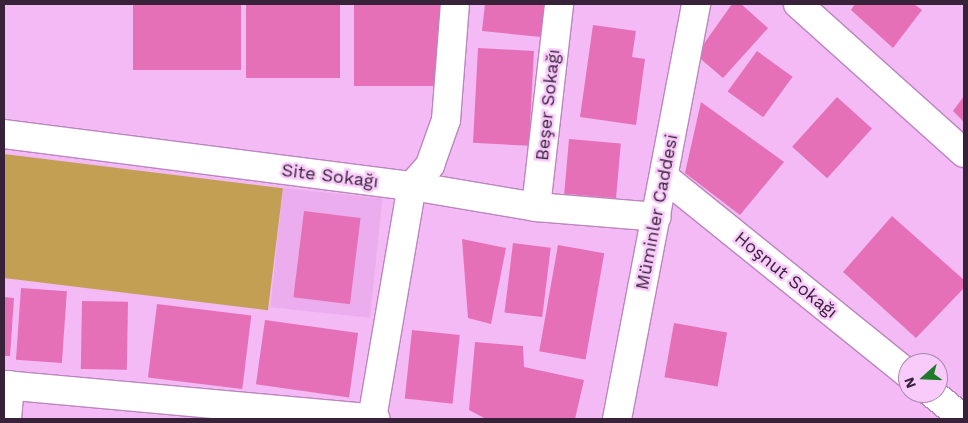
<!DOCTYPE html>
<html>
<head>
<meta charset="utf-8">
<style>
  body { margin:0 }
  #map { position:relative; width:968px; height:423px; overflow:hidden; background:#f3baf5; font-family:"Work Sans",sans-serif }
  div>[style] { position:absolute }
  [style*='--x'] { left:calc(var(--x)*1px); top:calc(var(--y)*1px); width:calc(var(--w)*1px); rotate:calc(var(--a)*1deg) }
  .built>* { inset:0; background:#ebaded; transform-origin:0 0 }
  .green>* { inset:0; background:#c29f52; transform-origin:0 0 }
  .building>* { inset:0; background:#e570b7; transform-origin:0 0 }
  .roads { filter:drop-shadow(1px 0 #bb85be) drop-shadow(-1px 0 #bb85be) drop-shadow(0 1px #bb85be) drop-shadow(0 -1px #bb85be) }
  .minor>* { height:28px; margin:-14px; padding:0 14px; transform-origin:14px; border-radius:14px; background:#fff }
  .tertiary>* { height:28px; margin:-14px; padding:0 14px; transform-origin:14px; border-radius:14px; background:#fff }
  span { translate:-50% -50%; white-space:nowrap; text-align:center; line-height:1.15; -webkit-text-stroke:5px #f9cbfb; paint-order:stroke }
  .street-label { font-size:18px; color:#382239 }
  .frame { position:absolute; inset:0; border:5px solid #382239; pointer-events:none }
  .north { position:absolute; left:898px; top:353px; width:50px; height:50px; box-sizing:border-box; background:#f9cbfb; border:1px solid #ac87ad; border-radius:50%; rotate:250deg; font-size:14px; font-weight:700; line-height:20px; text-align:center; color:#382239 }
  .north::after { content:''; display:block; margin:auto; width:18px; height:22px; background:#1d7b2b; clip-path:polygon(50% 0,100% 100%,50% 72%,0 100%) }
</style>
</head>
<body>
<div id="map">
  <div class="built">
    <div style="left:283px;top:188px;width:100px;height:120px;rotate:6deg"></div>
  </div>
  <div class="green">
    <div style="left:4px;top:154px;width:281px;height:123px;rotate:7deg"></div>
  </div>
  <div class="building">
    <div style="left:133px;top:4px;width:108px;height:66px"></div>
    <div style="left:246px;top:4px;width:94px;height:74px"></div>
    <div style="left:354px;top:4px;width:93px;height:82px"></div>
    <div style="clip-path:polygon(485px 4px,544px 4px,541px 37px,482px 31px)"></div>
    <div style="clip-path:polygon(732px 4px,741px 4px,768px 28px,723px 78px,696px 55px)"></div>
    <div style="clip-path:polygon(855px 4px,914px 4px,922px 10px,893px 48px,851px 10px)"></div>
    <div style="clip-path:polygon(593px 25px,636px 31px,632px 57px,645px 59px,636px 125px,580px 117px)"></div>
    <div style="left:478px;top:48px;width:56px;height:95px;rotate:3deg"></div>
    <div style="left:757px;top:51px;width:44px;height:50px;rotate:36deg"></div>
    <div style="clip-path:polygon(964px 96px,964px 122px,953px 111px)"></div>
    <div style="left:837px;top:97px;width:47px;height:67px;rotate:42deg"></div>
    <div style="clip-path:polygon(701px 102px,784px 162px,740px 215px,685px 173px)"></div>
    <div style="left:569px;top:139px;width:52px;height:55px;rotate:5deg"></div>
    <div style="left:304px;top:211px;width:57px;height:87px;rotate:7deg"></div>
    <div style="clip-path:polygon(892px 216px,964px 280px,964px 288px,916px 338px,843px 272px)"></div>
    <div style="clip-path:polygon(462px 239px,506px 248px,491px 324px,468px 318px)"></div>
    <div style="left:513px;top:243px;width:38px;height:70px;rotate:7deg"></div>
    <div style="left:558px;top:245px;width:47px;height:108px;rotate:10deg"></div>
    <div style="left:21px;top:288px;width:46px;height:72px;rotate:4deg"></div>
    <div style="clip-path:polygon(4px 297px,14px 298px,10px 356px,4px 356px)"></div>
    <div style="left:82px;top:301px;width:46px;height:68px;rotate:1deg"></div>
    <div style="left:157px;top:304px;width:95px;height:74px;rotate:7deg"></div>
    <div style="left:265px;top:320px;width:94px;height:65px;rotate:8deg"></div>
    <div style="left:674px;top:323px;width:54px;height:55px;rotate:10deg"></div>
    <div style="left:412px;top:330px;width:48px;height:69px;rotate:6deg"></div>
    <div style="clip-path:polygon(475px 342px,523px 346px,524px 367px,584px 380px,575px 419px,486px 419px,469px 410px)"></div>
  </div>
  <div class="roads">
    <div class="minor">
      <div style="--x:798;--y:4;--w:223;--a:41.9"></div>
      <div style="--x:4;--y:134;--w:411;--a:7.3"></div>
      <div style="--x:412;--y:186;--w:126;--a:9.6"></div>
      <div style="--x:536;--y:207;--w:121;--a:4.7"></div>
      <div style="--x:664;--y:177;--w:314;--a:38.9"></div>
      <div style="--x:536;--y:207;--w:204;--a:-83.5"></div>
      <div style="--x:4;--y:385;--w:373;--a:5.2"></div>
      <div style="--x:932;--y:393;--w:41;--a:39.1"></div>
      <div style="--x:7;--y:419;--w:34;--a:-85"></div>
      <div style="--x:372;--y:419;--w:236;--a:-80.3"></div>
      <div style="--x:412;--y:186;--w:28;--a:-49"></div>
      <div style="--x:430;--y:165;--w:48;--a:-70.4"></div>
      <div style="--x:446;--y:120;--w:116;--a:-85.6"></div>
    </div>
    <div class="tertiary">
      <div style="--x:617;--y:419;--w:422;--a:-79.2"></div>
    </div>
  </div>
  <div class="street-label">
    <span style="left:548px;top:105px;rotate:-84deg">Beşer Sokağı</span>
    <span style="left:330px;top:176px;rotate:7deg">Site Sokağı</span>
    <span style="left:657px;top:212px;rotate:-79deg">Müminler Caddesi</span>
    <span style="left:786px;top:275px;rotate:39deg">Hoşnut Sokağı</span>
  </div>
  <div class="frame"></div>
  <div class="north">N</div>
</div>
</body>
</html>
